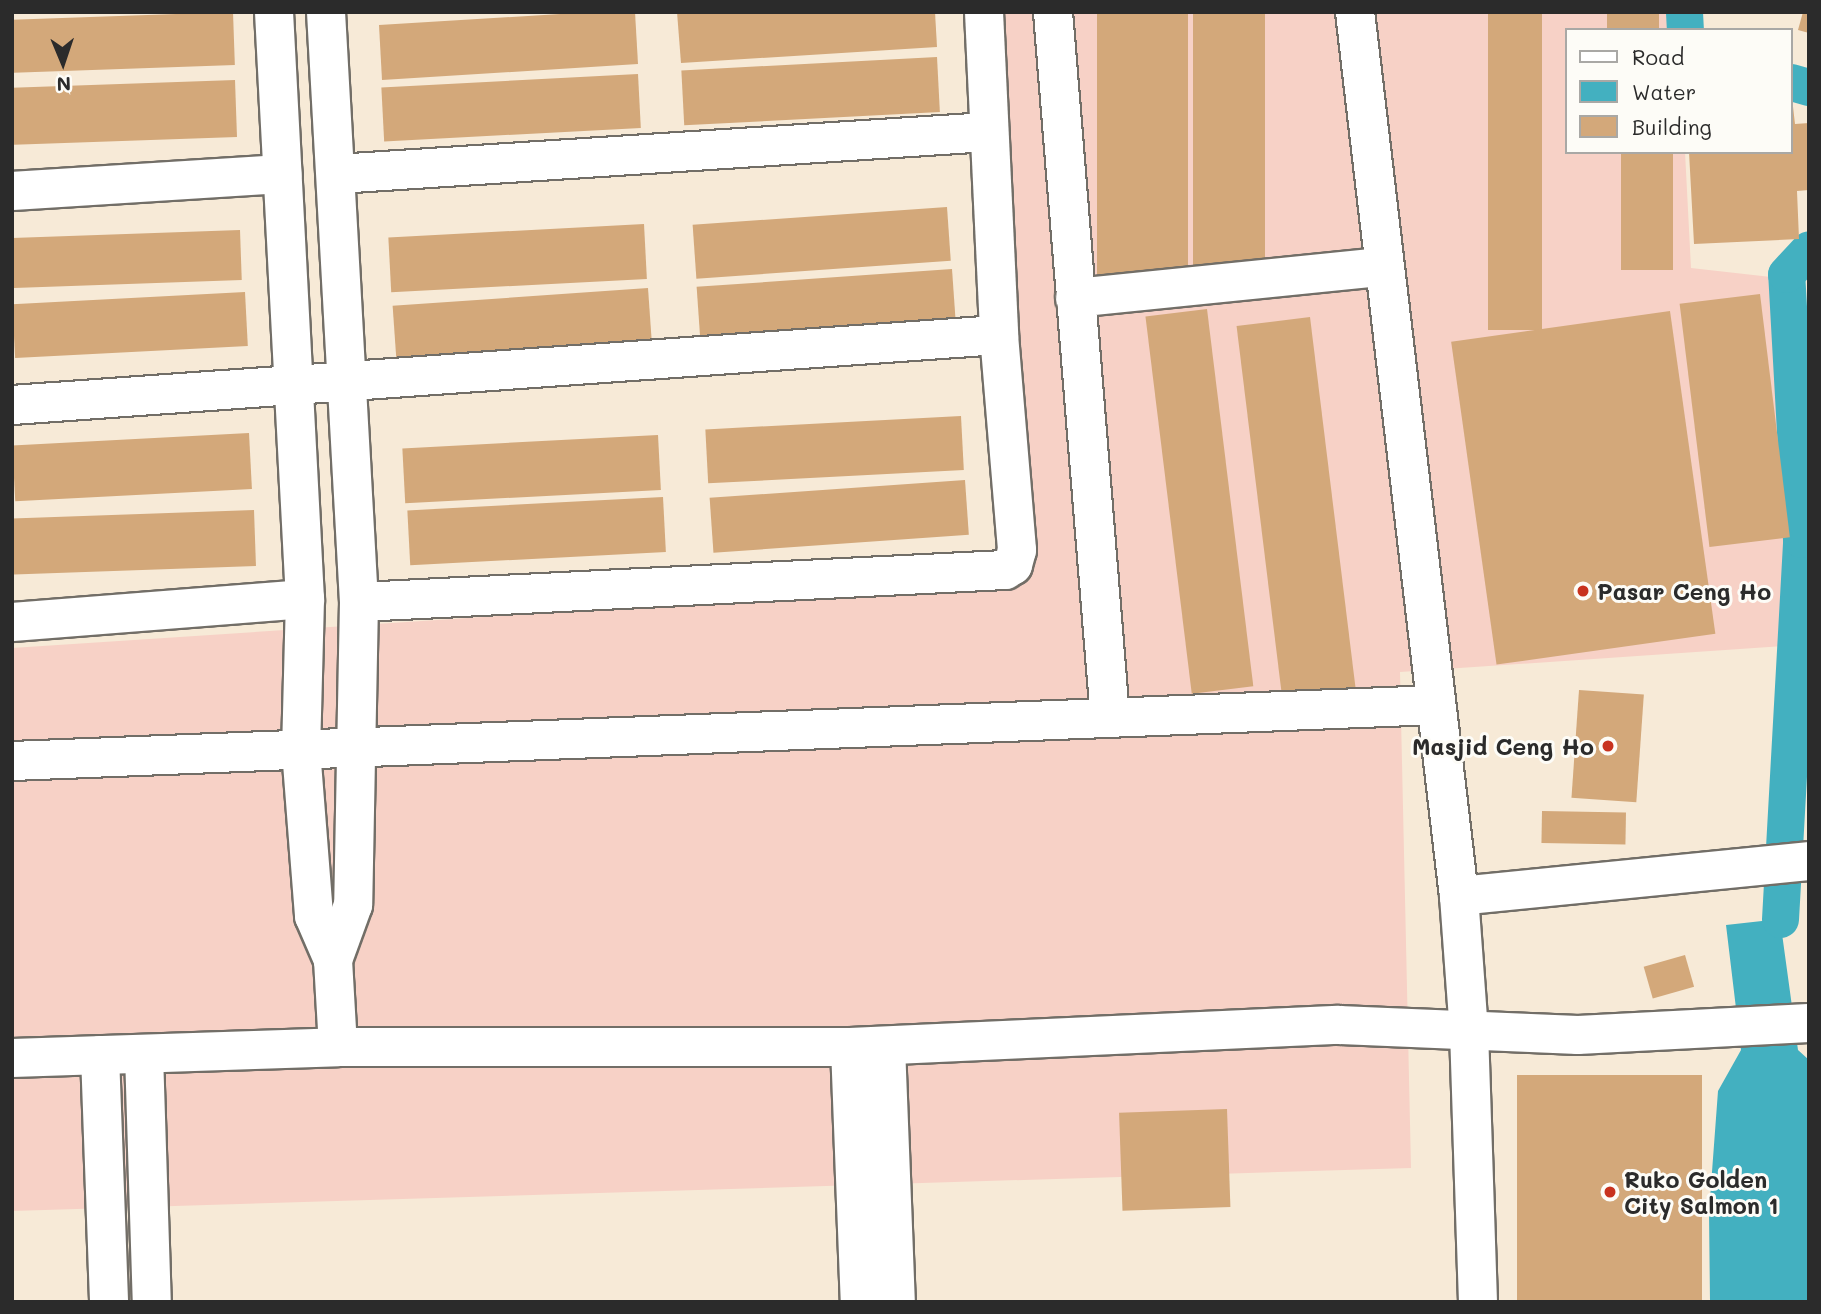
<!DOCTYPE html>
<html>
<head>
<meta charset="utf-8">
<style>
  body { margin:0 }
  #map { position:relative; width:1821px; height:1314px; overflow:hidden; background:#f7ead7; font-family:Mali,sans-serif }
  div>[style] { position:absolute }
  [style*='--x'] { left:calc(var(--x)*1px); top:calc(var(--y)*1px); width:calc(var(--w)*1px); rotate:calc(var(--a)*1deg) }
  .built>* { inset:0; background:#f7d1c6 }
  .water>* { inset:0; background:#43b0c0 }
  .canal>* { height:37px; margin:-18.5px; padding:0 18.5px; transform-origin:18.5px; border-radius:18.5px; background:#43b0c0 }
  .building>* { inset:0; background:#d3a87a; transform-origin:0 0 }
  .roads { filter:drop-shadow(2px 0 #726e67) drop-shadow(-2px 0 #726e67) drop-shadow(0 2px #726e67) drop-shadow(0 -2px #726e67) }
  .minor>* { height:38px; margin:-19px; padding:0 19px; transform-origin:19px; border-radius:19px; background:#fff }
  .dots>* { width:19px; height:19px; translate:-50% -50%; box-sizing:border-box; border:4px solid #fdfcf7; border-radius:50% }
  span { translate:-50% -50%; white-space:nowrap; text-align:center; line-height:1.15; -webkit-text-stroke:6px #fdfcf7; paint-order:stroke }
  .poi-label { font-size:23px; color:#2b2b2b; font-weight:700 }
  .left { translate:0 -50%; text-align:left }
  .right { translate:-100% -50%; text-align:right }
  .frame { position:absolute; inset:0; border:14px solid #2b2b2b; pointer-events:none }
  .legend { position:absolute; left:1565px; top:28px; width:228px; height:126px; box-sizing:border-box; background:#fdfcf7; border:2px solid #a9a8a5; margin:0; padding:9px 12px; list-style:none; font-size:21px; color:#2b2b2b }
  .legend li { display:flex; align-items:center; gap:14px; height:35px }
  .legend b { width:35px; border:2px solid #a9a8a5 }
  .north { position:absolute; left:28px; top:28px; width:70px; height:70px; -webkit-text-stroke:5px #fdfcf7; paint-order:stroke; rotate:178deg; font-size:19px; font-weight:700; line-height:28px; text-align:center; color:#2b2b2b }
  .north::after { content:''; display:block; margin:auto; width:24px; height:32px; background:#2b2b2b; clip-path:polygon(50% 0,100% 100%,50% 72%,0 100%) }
</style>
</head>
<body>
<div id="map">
  <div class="built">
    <div style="clip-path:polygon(1001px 12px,1679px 12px,1680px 30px,1567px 30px,1567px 152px,1685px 152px,1691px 268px,1771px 277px,1794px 541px,1785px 646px,1400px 672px,1411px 1168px,12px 1211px,12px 648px,1029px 581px)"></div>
  </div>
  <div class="water">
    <div style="clip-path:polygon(1780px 919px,1798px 1050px,1809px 1060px,1809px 1302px,1710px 1302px,1709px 1212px,1718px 1091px,1741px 1050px,1726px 925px)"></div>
  </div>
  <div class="canal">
    <div style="--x:1684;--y:12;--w:18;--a:87"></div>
    <div style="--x:1791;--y:82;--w:19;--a:16"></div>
    <div style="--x:1780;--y:919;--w:381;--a:-86.8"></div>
    <div style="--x:1801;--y:539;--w:265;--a:-93.2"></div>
    <div style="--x:1786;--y:274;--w:34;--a:-47"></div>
  </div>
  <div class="building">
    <div style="left:233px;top:12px;width:53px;height:221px;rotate:88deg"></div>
    <div style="clip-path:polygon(592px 12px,635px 12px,638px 64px,382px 80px,379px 25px)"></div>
    <div style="clip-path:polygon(677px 12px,935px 12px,937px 47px,681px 63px)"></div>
    <div style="left:1097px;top:12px;width:91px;height:264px"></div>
    <div style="left:1193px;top:12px;width:72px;height:262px"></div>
    <div style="left:1488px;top:12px;width:54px;height:318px"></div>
    <div style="left:1607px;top:12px;width:52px;height:18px"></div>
    <div style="clip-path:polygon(1803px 12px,1809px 12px,1809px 33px,1798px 30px)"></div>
    <div style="left:937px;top:57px;width:55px;height:256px;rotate:87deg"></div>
    <div style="left:638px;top:74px;width:54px;height:257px;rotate:87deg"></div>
    <div style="left:235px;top:80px;width:57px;height:223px;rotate:88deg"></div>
    <div style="clip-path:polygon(1791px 89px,1795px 124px,1809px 123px,1809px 190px,1797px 191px,1799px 239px,1694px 244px,1689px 152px,1791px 152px)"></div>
    <div style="left:1621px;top:152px;width:52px;height:118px"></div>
    <div style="left:947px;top:207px;width:54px;height:255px;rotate:86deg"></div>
    <div style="left:644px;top:224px;width:55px;height:256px;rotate:87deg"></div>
    <div style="left:240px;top:230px;width:50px;height:228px;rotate:88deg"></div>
    <div style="left:952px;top:269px;width:55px;height:256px;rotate:86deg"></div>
    <div style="left:648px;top:288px;width:54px;height:256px;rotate:86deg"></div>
    <div style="left:245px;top:292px;width:54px;height:233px;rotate:87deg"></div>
    <div style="left:1760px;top:294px;width:245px;height:81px;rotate:83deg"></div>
    <div style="left:1207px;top:309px;width:380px;height:62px;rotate:83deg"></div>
    <div style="left:1670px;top:311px;width:326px;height:221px;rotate:82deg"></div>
    <div style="left:1310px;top:317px;width:377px;height:74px;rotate:83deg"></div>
    <div style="left:961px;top:416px;width:54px;height:256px;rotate:87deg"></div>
    <div style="left:249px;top:433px;width:56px;height:237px;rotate:87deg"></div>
    <div style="left:658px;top:435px;width:55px;height:256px;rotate:87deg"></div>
    <div style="left:965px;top:480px;width:55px;height:256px;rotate:86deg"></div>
    <div style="left:663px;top:497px;width:55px;height:256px;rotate:87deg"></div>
    <div style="left:254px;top:510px;width:56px;height:242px;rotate:88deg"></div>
    <div style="left:1579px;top:690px;width:65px;height:108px;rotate:4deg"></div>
    <div style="left:1542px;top:811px;width:84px;height:32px;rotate:1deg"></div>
    <div style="left:1685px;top:955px;width:33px;height:43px;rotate:74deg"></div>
    <div style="left:1702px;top:1075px;width:227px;height:185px;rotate:90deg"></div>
    <div style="left:1227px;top:1109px;width:98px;height:108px;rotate:88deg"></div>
  </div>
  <div class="roads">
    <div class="minor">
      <div style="--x:274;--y:12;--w:588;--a:86.98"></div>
      <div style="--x:305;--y:599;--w:151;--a:91.5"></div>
      <div style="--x:301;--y:750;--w:167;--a:85.5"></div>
      <div style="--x:314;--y:916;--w:48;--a:66.6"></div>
      <div style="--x:333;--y:960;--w:87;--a:86.7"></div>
      <div style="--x:326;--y:12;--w:591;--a:86.8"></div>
      <div style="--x:359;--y:602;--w:303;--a:91.1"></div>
      <div style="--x:353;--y:905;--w:59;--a:110"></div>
      <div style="--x:984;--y:12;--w:323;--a:87.3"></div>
      <div style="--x:1053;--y:12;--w:708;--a:85.38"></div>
      <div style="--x:1355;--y:12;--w:890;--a:83.29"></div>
      <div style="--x:1459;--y:896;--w:135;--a:85.8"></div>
      <div style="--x:1469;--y:1031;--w:271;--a:88.1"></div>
      <div style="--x:337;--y:174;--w:653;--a:-3.69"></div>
      <div style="--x:12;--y:191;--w:271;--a:-3.6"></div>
      <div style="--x:1075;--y:298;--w:309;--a:-5.8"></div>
      <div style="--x:12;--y:405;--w:989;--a:-4.06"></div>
      <div style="--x:999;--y:335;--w:216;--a:85.2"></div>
      <div style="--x:1017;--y:550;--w:16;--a:105"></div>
      <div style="--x:1013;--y:565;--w:9;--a:148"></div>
      <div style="--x:1005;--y:570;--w:647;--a:177.16"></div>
      <div style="--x:12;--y:622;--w:294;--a:-4.5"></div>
      <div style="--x:12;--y:761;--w:1425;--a:-2.25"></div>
      <div style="--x:1459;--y:896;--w:352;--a:-5.7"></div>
      <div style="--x:886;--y:1046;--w:256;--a:87.8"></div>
      <div style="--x:850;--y:1047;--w:255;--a:87.8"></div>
      <div style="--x:144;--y:1054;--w:248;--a:88.2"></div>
      <div style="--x:100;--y:1055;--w:247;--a:87.9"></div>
      <div style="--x:12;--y:1058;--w:326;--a:-1.9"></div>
      <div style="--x:338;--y:1047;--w:512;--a:0"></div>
      <div style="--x:850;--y:1047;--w:489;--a:-2.6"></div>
      <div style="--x:1339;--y:1025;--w:239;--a:2.4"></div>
      <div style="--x:1578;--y:1035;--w:231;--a:-3"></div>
    </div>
  </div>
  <div class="dots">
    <div style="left:1583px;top:591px;background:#c8321e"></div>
    <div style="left:1608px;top:746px;background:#c8321e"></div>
    <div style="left:1610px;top:1192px;background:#c8321e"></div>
  </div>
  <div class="poi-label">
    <span class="left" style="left:1597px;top:591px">Pasar Ceng Ho</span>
    <span class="right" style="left:1594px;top:746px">Masjid Ceng Ho</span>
    <span class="left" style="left:1624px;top:1192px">Ruko Golden<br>City Salmon 1</span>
  </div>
  <div class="frame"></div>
  <ul class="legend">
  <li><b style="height:9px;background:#fff"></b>Road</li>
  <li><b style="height:19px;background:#43b0c0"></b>Water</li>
  <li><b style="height:19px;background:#d3a87a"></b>Building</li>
  </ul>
  <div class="north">N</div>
</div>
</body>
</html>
